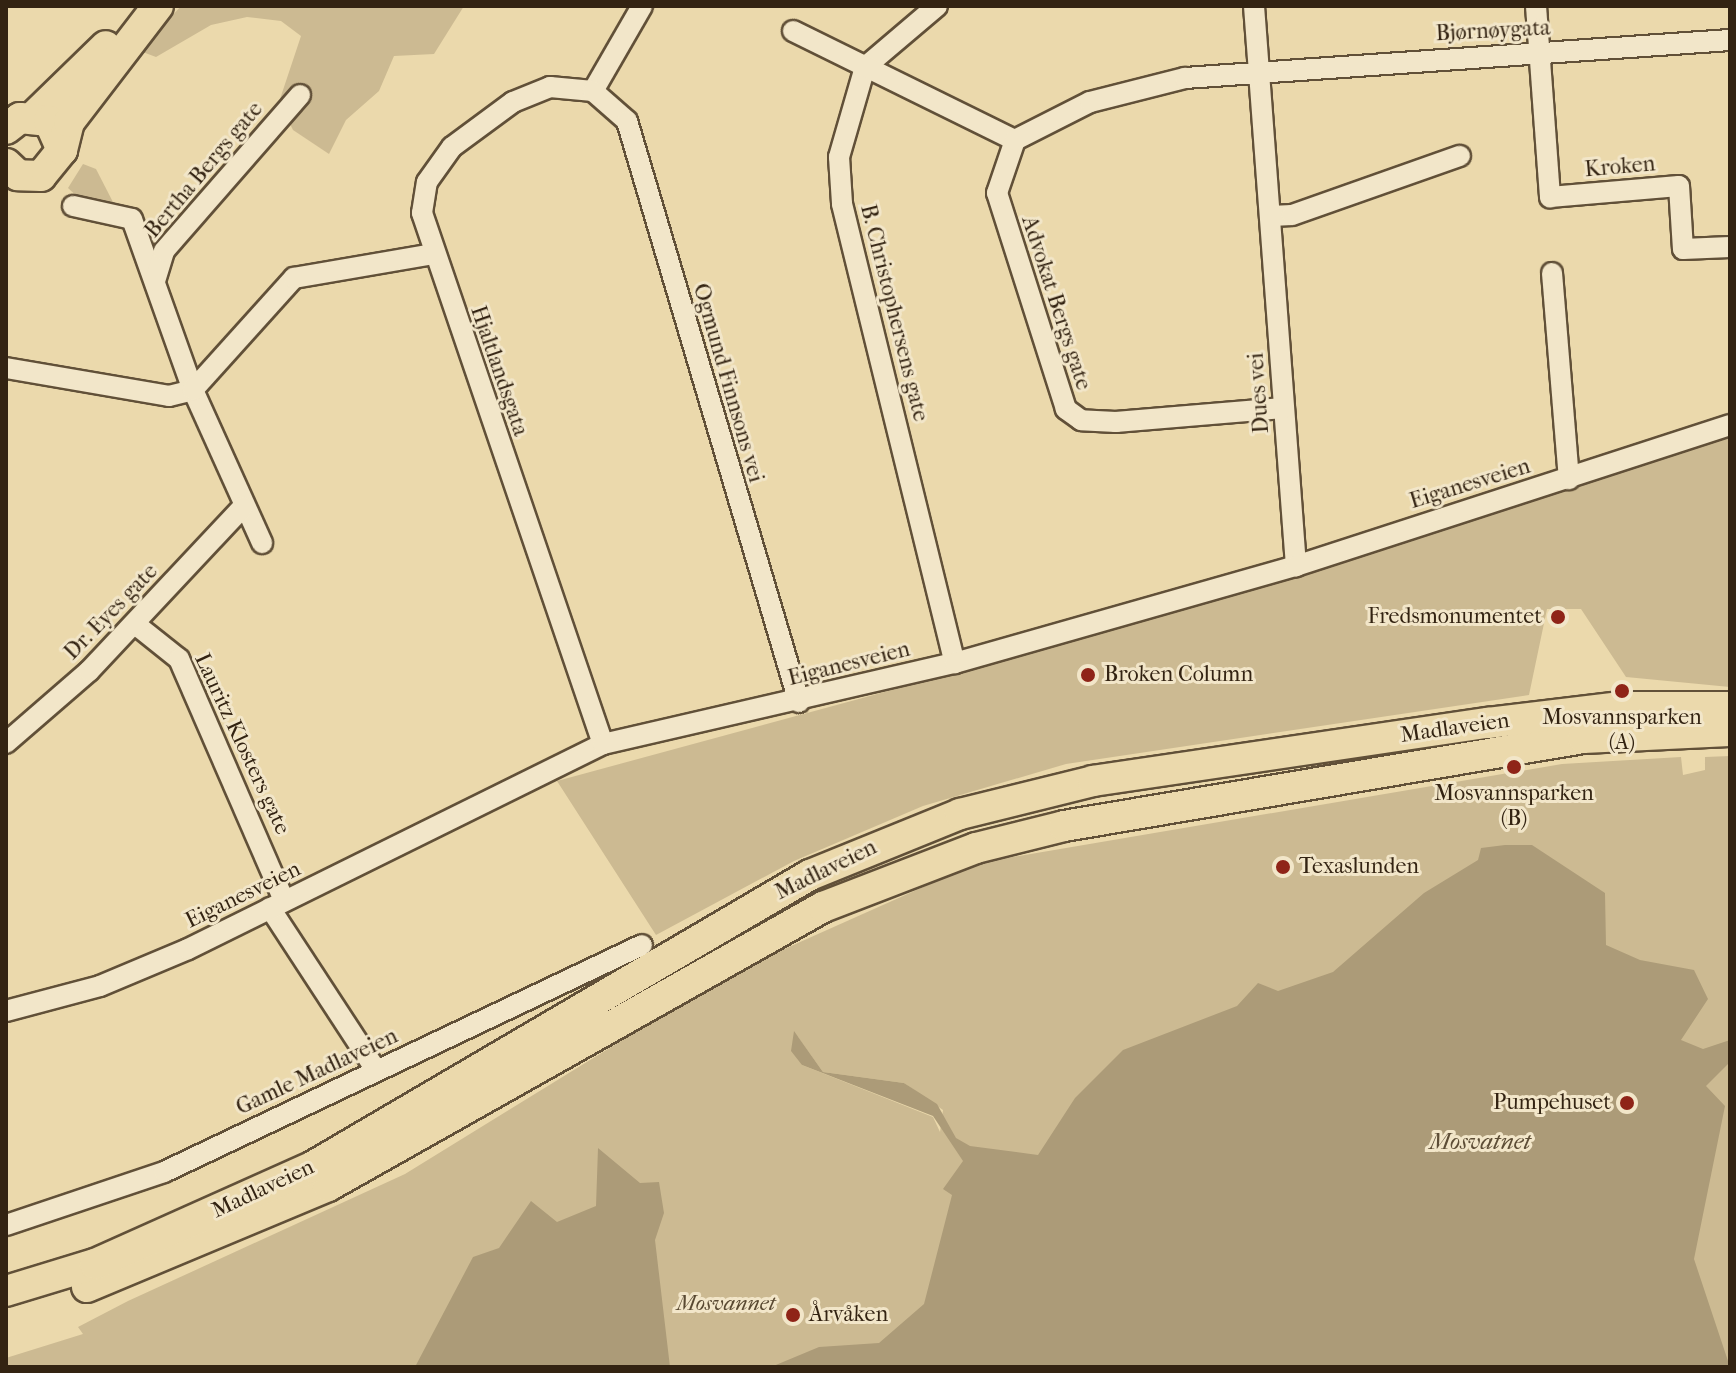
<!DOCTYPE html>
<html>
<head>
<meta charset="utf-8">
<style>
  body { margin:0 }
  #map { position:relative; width:1736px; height:1373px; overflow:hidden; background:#ebd9ac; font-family:"IM FELL French Canon",serif }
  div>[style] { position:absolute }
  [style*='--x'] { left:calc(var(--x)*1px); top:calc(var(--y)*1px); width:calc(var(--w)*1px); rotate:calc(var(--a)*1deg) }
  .green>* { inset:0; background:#ccba92 }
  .water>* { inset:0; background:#ac9b78 }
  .roads { filter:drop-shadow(2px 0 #615038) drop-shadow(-2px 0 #615038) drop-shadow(0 2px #615038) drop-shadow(0 -2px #615038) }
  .street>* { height:20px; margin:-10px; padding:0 10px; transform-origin:10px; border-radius:10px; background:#f2e6c9 }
  .primary>* { height:30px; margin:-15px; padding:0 15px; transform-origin:15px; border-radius:15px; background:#ebd9ac }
  .dots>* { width:22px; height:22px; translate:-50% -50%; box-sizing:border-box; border:4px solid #f2e6c9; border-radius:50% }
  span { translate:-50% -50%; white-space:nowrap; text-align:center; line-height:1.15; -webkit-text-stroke:6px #f2e6c9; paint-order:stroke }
  .street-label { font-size:22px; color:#332312 }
  .poi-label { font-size:22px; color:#332312 }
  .right { translate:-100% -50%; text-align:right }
  .left { translate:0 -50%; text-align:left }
  .park-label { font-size:22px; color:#594932; font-style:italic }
  .water-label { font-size:24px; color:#5d4d36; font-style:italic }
  .frame { position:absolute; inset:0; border:8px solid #332312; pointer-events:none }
</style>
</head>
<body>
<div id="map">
  <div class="green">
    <div style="clip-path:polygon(181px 6px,464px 6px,434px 54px,394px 56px,379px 91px,346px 120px,329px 154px,293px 130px,279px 102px,301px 36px,281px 21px,247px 17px,211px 25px,156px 57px,140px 51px)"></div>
    <div style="clip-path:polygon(83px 164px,96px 169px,116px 208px,83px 202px,68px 188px)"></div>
    <div style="clip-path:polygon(1730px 433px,1730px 687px,1626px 677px,1581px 609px,1547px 609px,1529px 695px,1066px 764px,923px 806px,794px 861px,656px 935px,557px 781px,1149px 620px)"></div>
    <div style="clip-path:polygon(evenodd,1730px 756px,1730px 1367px,6px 1367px,6px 1358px,83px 1334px,78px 1327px,128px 1301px,405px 1174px,733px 972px,977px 863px,1562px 764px,1681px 757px,1683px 775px,1705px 770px,1705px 757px,1730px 756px,798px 1037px,823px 1072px,904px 1083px,943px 1110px,940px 1132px,933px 1117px,802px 1065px,798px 1037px)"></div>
  </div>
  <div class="water">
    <div style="clip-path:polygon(1505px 845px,1532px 845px,1605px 893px,1606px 945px,1640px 960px,1694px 970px,1708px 999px,1681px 1040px,1703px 1049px,1730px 1040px,1730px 1062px,1706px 1086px,1725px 1106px,1694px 1259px,1730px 1367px,771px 1367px,819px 1347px,879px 1343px,924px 1304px,952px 1195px,943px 1189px,963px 1161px,933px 1116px,802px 1065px,791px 1051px,794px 1031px,823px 1072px,904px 1083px,937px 1104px,956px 1138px,970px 1146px,1038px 1155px,1075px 1098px,1123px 1050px,1237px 1006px,1258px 983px,1278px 991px,1333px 972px,1424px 893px,1478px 860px,1481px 848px)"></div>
    <div style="clip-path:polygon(598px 1148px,640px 1183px,659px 1182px,664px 1213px,655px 1240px,670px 1367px,415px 1367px,473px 1257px,499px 1248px,531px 1201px,557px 1222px,596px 1206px)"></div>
  </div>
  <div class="roads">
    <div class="street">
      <div style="--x:937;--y:6;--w:94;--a:139.7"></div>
      <div style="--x:865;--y:67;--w:94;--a:106.1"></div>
      <div style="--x:839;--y:157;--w:47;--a:86.3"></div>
      <div style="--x:842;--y:204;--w:473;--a:76.2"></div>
      <div style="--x:1254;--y:6;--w:562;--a:85.71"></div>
      <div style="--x:1536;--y:6;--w:192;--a:85.8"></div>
      <div style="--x:1550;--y:197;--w:129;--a:-4.9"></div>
      <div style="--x:1679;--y:186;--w:63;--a:86.4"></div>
      <div style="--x:1683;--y:249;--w:47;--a:-2.4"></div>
      <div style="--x:793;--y:31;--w:247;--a:26.2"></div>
      <div style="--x:593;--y:91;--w:98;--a:-60"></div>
      <div style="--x:73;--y:206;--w:60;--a:12.4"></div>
      <div style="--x:132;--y:219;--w:182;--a:70.4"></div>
      <div style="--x:193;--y:390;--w:168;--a:65.7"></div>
      <div style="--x:1271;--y:216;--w:21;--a:-3"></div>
      <div style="--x:1292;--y:215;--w:178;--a:-19.4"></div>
      <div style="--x:1552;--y:273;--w:207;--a:85.3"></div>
      <div style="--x:155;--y:281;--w:31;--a:-73"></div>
      <div style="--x:164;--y:251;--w:207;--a:-48.9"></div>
      <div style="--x:6;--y:368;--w:165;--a:9.7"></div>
      <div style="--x:169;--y:396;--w:25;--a:-14"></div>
      <div style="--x:193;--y:390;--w:151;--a:-48"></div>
      <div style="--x:294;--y:278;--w:141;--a:-9.8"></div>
      <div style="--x:1283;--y:408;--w:168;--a:175.2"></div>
      <div style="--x:1116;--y:422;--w:35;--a:-177"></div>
      <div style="--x:1081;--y:420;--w:19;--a:-144"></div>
      <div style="--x:1066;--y:409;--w:227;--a:-107.7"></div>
      <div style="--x:997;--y:193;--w:56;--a:-71.2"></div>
      <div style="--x:1015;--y:140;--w:84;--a:-26.9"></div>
      <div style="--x:1090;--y:102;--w:98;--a:-14.2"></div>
      <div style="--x:1185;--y:78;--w:546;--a:-3.99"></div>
      <div style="--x:135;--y:624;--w:56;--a:38.5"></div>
      <div style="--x:179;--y:659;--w:263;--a:66.5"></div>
      <div style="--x:6;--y:743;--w:110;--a:-40.9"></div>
      <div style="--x:89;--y:671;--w:225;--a:-46.8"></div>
      <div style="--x:603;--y:744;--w:561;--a:-108.82"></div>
      <div style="--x:422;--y:213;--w:31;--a:-81"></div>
      <div style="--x:427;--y:182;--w:43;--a:-54.5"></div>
      <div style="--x:452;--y:147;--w:76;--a:-36.4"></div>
      <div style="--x:513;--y:102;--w:40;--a:-22"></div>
      <div style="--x:550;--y:87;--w:43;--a:5.3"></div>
      <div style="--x:593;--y:91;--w:45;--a:41.4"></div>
      <div style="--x:627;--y:121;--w:606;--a:73.51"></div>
      <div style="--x:270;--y:908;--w:194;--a:56.8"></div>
      <div style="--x:6;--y:1011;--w:97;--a:-14.9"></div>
      <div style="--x:100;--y:986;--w:95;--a:-22.8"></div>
      <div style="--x:188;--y:949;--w:463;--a:-26.3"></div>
      <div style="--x:603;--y:744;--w:361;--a:-13"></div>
      <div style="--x:955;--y:663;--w:355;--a:-15.9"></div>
      <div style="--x:1296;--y:566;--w:456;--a:-18"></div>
      <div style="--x:6;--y:1225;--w:167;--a:-18.5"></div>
      <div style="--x:164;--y:1172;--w:529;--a:-25.4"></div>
    </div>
    <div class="primary">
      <div style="--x:34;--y:116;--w:100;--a:-44.2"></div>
      <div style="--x:6;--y:129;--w:18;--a:-38"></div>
      <div style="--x:20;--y:118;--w:29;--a:6"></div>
      <div style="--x:49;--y:121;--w:32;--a:66"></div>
      <div style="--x:62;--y:150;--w:33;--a:129"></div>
      <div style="--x:41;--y:176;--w:23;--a:-178"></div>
      <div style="--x:18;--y:175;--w:16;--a:-137"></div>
      <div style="--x:62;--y:150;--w:29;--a:-76"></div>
      <div style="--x:69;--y:122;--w:146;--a:-52.5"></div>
      <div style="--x:87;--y:1287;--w:261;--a:-22.7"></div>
      <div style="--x:328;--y:1186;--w:568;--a:-29.41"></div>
      <div style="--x:823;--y:907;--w:164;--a:-21.1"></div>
      <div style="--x:976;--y:848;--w:91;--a:-14"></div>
      <div style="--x:1064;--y:826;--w:526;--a:-9.62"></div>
      <div style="--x:1583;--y:738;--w:147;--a:-2.7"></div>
      <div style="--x:6;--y:1291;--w:93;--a:-16.9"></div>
      <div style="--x:95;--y:1264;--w:238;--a:-24.1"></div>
      <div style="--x:312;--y:1167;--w:577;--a:-30.39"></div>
      <div style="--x:810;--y:875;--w:162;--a:-22.1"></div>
      <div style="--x:960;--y:814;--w:137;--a:-13.9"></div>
      <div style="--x:1093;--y:781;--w:399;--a:-8.4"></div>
      <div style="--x:1488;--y:723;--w:134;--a:-6.9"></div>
      <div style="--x:1621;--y:707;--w:109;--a:0"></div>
    </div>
  </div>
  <div class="dots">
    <div style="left:1558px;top:617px;background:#8f2418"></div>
    <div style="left:1088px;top:675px;background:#8f2418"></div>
    <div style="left:1622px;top:691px;background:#8f2418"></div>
    <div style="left:1514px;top:767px;background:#8f2418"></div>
    <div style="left:1283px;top:867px;background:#8f2418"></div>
    <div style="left:1627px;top:1103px;background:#8f2418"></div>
    <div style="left:793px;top:1315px;background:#8f2418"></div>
  </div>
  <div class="street-label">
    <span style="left:1493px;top:31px;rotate:-3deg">Bjørnøygata</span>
    <span style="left:1620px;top:167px;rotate:-5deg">Kroken</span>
    <span style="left:204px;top:170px;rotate:-50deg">Bertha Bergs gate</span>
    <span style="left:1056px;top:303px;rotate:72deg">Advokat Bergs gate</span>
    <span style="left:894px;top:313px;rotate:76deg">B. Christophersens gate</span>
    <span style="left:499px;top:371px;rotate:71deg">Hjaltlandsgata</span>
    <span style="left:728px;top:383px;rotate:74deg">Ogmund Finnsons vei</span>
    <span style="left:1259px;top:393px;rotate:-94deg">Dues vei</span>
    <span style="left:1470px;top:484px;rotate:-17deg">Eiganesveien</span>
    <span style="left:111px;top:612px;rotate:-46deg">Dr. Eyes gate</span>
    <span style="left:849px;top:664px;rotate:-14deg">Eiganesveien</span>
    <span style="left:1455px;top:728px;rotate:-8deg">Madlaveien</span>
    <span style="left:242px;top:744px;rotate:65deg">Lauritz Klosters gate</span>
    <span style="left:826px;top:870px;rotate:-26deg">Madlaveien</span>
    <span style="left:243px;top:895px;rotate:-26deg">Eiganesveien</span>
    <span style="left:317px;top:1072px;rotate:-25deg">Gamle Madlaveien</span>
    <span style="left:263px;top:1189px;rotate:-25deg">Madlaveien</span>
  </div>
  <div class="poi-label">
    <span class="right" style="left:1542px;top:617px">Fredsmonumentet</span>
    <span class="left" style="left:1104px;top:675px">Broken Column</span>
    <span style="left:1622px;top:730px">Mosvannsparken<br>(A)</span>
    <span style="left:1514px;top:806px">Mosvannsparken<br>(B)</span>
    <span class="left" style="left:1299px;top:867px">Texaslunden</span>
    <span class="right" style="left:1611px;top:1103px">Pumpehuset</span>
    <span class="left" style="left:809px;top:1315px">Årvåken</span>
  </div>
  <div class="park-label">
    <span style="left:726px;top:1304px">Mosvannet</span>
  </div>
  <div class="water-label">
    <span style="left:1480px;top:1142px">Mosvatnet</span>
  </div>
  <div class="frame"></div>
</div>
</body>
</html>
